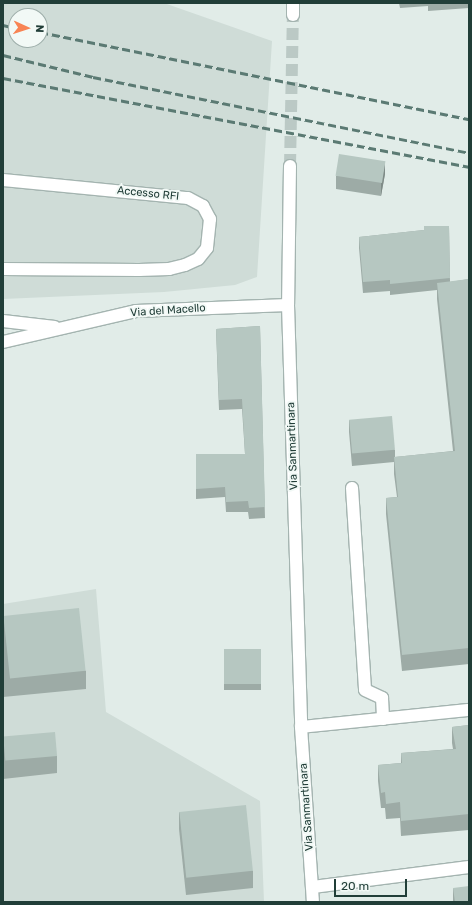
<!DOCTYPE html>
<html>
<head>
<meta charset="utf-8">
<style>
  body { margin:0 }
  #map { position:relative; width:472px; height:905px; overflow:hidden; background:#e1ece8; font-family:Rubik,sans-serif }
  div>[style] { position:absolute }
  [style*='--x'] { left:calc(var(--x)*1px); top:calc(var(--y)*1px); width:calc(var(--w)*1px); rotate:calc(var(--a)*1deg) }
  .built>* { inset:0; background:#cfdcd7 }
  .street-tunnel>* { height:12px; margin-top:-6px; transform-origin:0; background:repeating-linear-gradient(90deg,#bbc9c5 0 12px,transparent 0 18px) }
  .roads { filter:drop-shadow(1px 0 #a4b4b0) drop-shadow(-1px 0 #a4b4b0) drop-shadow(0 1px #a4b4b0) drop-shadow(0 -1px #a4b4b0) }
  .lane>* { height:12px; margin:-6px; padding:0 6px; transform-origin:6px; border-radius:6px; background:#fff }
  .street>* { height:12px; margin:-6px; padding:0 6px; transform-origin:6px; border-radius:6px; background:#fff }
  .rail>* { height:3px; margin-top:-1.5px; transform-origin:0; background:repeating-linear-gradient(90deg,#5b7a73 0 8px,transparent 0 12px) }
  .wall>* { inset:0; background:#9daba6; transform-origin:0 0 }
  .shaded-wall>* { inset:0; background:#7f8b87 }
  .building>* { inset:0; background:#b6c7c1; transform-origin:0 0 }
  span { translate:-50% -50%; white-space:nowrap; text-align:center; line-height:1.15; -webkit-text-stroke:4px #f2f9f6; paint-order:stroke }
  .street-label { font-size:11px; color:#213e38 }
  .frame { position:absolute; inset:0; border:4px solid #213e38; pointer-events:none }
  .north { position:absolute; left:8px; top:8px; width:40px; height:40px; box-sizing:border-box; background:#f2f9f6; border:1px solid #9eaeaa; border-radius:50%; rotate:93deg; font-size:11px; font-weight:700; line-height:16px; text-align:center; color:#213e38 }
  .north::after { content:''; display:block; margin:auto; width:14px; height:18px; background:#f88454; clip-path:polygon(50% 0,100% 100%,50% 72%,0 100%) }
  .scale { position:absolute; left:334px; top:879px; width:73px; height:18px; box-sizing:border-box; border:2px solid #213e38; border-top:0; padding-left:5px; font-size:12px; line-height:14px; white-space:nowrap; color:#213e38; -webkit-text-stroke:3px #f2f9f6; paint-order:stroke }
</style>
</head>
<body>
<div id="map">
  <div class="built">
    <div style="clip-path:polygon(evenodd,3px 3px,164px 3px,272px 41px,257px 277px,235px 285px,164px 292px,3px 299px,3px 3px,16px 16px,40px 16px,40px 40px,16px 40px,16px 16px)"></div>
    <div style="clip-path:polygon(96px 589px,106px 712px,260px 801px,264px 902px,3px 902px,3px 604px)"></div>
  </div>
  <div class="street-tunnel">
    <div style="--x:290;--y:166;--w:151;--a:-88.9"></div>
  </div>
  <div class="roads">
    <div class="lane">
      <div style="--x:352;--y:488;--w:202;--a:86.3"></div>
      <div style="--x:365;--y:690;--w:19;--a:25"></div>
      <div style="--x:382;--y:698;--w:21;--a:87"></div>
    </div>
    <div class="street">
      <div style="--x:293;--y:15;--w:12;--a:-90"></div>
      <div style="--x:290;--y:166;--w:139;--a:90.8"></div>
      <div style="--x:288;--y:305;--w:422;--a:88.2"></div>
      <div style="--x:301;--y:727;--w:175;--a:86.1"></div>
      <div style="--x:3;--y:180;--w:186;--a:5.6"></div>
      <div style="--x:188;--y:198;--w:17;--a:28"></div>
      <div style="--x:203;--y:206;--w:15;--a:62"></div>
      <div style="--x:210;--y:219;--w:29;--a:96"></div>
      <div style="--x:207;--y:248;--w:14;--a:129"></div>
      <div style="--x:198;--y:259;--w:14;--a:155"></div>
      <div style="--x:185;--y:265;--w:16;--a:166"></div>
      <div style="--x:169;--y:269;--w:30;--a:178"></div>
      <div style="--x:139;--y:270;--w:136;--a:-179.6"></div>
      <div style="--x:3;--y:321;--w:52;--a:6.6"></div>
      <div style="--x:3;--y:342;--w:137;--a:-13.1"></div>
      <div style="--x:136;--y:311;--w:152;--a:-2.3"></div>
      <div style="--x:301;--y:727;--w:169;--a:-5.8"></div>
      <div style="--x:313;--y:887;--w:157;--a:-7.3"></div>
    </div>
  </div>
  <div class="rail">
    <div style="--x:3;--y:25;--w:13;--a:13"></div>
    <div style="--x:40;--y:32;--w:438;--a:11.5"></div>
    <div style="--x:3;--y:55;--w:93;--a:13.7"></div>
    <div style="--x:93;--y:77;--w:384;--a:11.4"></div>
    <div style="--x:3;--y:78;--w:474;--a:10.8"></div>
  </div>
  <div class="wall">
    <div style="clip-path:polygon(399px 3px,469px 3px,469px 8px,428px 11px,428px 6px,400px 8px)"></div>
    <div style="clip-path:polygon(385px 174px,381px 196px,336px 189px,336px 176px)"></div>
    <div style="clip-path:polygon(449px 226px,450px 282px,469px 279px,469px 664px,402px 671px,386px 514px,386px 498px,397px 497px,394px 474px,394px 462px,352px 466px,349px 432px,349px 420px,395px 450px,395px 457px,453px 451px,437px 299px,437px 290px,390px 295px,390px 291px,363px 293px,359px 248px,359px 237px,424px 230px)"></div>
    <div style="clip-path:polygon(260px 326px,265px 518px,249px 519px,248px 512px,226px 512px,225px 497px,196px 499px,196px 454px,245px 454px,242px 409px,219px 410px,216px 329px)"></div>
    <div style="clip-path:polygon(3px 616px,86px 671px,86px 689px,3px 697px)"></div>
    <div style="left:224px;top:649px;width:37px;height:41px"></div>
    <div style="clip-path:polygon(469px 725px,469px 830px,401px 836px,400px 818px,386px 819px,385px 808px,381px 808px,378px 781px,378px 765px,401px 763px,401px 753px,453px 749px,452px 743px,452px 727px)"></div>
    <div style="clip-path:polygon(3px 737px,57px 756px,57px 773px,3px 779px)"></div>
    <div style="clip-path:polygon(179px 812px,253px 871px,253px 888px,186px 895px,179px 829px)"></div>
    <div style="clip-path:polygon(453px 888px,469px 902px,453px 902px)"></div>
  </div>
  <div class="shaded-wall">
    <div style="clip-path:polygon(385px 161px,385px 174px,381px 196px,381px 184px)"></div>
  </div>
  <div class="building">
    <div style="left:339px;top:154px;width:47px;height:22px;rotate:9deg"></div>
    <div style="clip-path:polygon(424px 226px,449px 226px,450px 278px,390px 284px,390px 280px,363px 282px,359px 237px,424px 230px)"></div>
    <div style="clip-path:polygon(469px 279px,469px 648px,402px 655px,386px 498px,398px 497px,394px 457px,455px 451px,437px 283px)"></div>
    <div style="clip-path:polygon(260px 326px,265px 507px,249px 508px,248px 501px,226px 502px,225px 487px,196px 489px,196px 454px,245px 454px,242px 399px,219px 400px,216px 329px)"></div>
    <div style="left:392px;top:416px;width:34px;height:43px;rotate:85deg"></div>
    <div style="left:79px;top:608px;width:63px;height:76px;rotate:84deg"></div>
    <div style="left:224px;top:649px;width:37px;height:35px"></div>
    <div style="clip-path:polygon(469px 725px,469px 814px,401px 821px,400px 802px,386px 804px,385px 792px,381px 793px,378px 765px,402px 763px,401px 753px,456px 749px,452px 727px)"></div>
    <div style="left:55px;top:732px;width:24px;height:52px;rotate:85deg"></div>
    <div style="left:246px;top:805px;width:66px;height:67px;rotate:84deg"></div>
    <div style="clip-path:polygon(469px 886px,469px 902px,455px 902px,453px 888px)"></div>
  </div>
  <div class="street-label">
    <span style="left:148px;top:194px;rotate:6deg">Accesso RFI</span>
    <span style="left:168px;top:311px;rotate:-4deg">Via del Macello</span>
    <span style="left:293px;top:446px;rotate:-92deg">Via Sanmartinara</span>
    <span style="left:307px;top:807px;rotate:-94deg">Via Sanmartinara</span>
  </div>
  <div class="frame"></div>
  <div class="north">N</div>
  <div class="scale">20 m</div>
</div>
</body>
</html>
